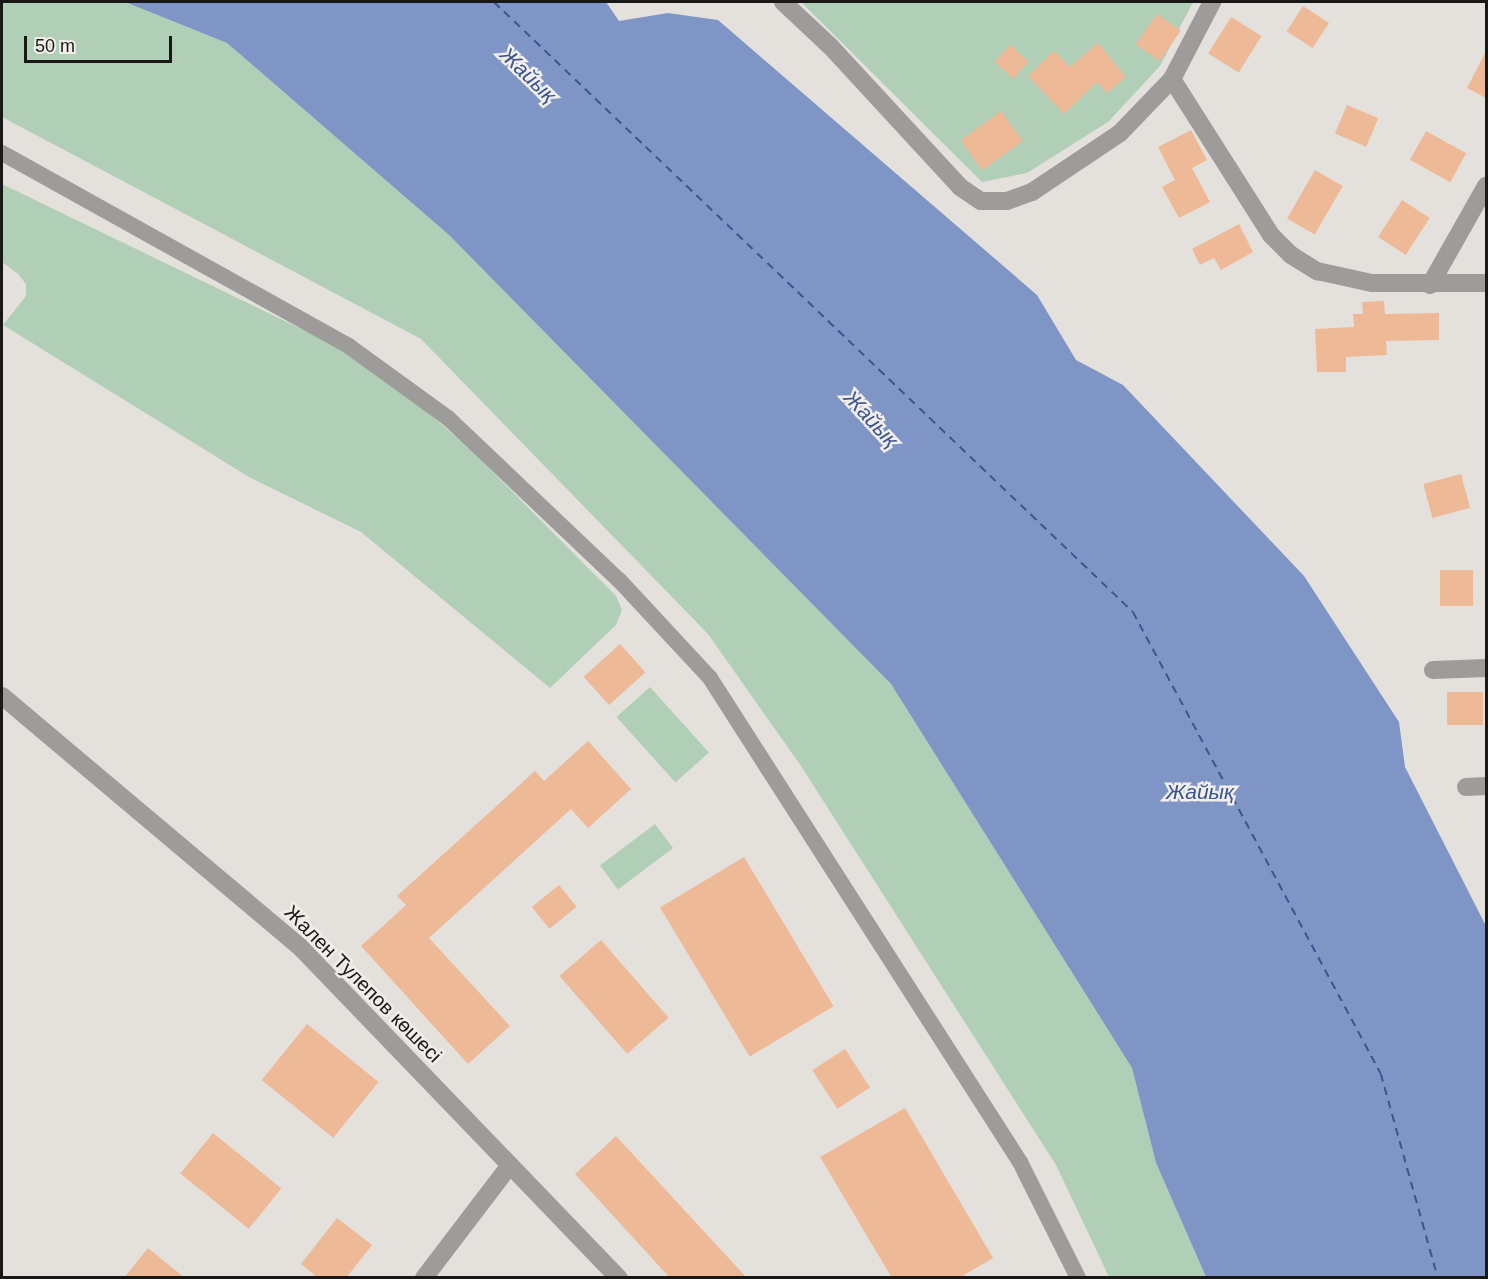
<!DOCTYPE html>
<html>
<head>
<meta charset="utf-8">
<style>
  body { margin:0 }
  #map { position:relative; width:1488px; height:1279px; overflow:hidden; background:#e4e1dc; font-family:Helvetica,sans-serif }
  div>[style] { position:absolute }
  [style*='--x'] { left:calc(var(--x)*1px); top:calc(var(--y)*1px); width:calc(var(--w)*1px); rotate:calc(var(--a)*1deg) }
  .green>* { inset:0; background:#b1cfb6; transform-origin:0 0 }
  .water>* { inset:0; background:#7f95c5 }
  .ferry>* { height:1.5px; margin-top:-0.75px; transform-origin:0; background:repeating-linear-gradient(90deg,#395491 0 8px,transparent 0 14px) }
  .building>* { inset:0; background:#edb997; transform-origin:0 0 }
  .pedestrian>* { height:16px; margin:-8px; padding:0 8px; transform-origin:8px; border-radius:8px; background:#9d9c9a }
  .minor>* { height:18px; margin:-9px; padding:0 9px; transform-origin:9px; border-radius:9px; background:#9d9c9a }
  span { translate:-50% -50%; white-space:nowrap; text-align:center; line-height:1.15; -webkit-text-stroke:5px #f1eee9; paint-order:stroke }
  .street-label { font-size:20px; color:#191816 }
  .water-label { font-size:21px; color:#395491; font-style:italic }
  .frame { position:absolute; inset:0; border:3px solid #191816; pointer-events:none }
  .scale { position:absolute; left:24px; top:36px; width:148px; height:27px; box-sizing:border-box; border:3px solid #191816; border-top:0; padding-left:8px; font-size:18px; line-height:21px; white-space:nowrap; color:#191816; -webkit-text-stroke:4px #f1eee9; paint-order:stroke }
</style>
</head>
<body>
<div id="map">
  <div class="green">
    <div style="clip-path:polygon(2px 2px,125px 2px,227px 43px,449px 235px,891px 684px,1132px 1068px,1156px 1163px,1206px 1277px,1109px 1277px,1056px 1165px,801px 766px,708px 634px,421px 339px,2px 117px)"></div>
    <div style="clip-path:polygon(801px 2px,1193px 2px,1160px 66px,1108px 122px,1027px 173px,982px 182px)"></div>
    <div style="clip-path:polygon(2px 184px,357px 356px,419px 404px,475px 454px,616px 596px,622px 610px,616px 625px,550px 688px,361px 532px,249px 477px,3px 325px,26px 296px,26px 284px,18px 274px,2px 262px)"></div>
    <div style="left:650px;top:687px;width:88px;height:45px;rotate:48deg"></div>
    <div style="left:655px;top:824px;width:30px;height:69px;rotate:53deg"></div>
  </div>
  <div class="water">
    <div style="clip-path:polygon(125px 2px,606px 2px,619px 21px,668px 13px,718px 20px,1037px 295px,1076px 360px,1123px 385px,1304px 576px,1399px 722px,1405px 767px,1486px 926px,1486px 1277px,1206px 1277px,1156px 1163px,1132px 1068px,891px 684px,449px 235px,227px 43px)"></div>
  </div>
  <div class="ferry">
    <div style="--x:494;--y:2;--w:883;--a:43.67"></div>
    <div style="--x:1133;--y:612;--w:524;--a:61.77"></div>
    <div style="--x:1381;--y:1074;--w:212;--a:74.4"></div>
  </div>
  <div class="building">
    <div style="left:1303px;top:6px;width:31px;height:30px;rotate:33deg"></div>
    <div style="left:1157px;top:14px;width:29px;height:37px;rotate:35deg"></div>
    <div style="left:1231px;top:17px;width:36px;height:43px;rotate:32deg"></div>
    <div style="clip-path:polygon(1098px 43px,1126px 77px,1107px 93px,1097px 82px,1064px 114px,1028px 76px,1054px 51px,1070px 67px)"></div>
    <div style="left:1010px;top:45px;width:25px;height:23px;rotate:42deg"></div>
    <div style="clip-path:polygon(1486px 51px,1486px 98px,1467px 88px)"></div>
    <div style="left:1347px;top:105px;width:34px;height:31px;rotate:23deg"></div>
    <div style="left:1001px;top:111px;width:37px;height:50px;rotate:54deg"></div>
    <div style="clip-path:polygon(1191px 130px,1207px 160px,1192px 168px,1210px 202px,1179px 218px,1162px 187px,1175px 180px,1158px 147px)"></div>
    <div style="left:1426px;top:131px;width:46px;height:33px;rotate:29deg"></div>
    <div style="left:1315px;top:170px;width:32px;height:56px;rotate:30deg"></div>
    <div style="left:1402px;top:200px;width:33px;height:44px;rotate:33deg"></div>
    <div style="clip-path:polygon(1239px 224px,1253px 252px,1221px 270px,1214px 258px,1200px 265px,1192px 249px)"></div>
    <div style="clip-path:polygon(1384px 301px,1385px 314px,1439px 313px,1439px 340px,1386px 341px,1387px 355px,1346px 357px,1346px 372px,1317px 372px,1315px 329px,1354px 327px,1353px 314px,1363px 314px,1362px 302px)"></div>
    <div style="left:1461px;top:474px;width:35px;height:39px;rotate:75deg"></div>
    <div style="left:1440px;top:570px;width:33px;height:36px"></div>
    <div style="left:620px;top:644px;width:38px;height:49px;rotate:48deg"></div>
    <div style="left:1447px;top:692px;width:36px;height:33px"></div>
    <div style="clip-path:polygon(588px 741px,631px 789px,588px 828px,571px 809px,429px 938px,510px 1026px,468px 1064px,361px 946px,406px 905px,397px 896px,535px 771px,544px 781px)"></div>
    <div style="left:744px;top:857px;width:174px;height:98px;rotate:59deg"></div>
    <div style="left:559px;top:885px;width:28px;height:35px;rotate:51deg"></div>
    <div style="left:601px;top:940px;width:103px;height:55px;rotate:49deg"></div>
    <div style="left:307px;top:1024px;width:92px;height:72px;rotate:39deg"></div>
    <div style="left:845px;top:1049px;width:46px;height:39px;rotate:57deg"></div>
    <div style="clip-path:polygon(905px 1108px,993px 1258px,959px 1278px,892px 1278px,820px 1157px)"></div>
    <div style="left:213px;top:1133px;width:88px;height:52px;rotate:39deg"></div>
    <div style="clip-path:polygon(616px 1136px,747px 1278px,670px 1278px,575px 1174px)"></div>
    <div style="clip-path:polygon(337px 1218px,372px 1245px,346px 1278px,318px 1278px,301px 1264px)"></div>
    <div style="clip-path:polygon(148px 1248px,185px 1278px,124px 1278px)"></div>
  </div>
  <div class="pedestrian">
    <div style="--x:2;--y:153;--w:398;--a:29.1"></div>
    <div style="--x:350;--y:347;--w:121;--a:35.9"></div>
    <div style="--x:448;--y:418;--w:236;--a:43.5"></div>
    <div style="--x:619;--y:580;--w:134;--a:47.1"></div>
    <div style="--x:710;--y:678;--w:575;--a:57.36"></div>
    <div style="--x:1020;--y:1162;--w:130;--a:63.4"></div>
  </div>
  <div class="minor">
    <div style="--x:783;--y:2;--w:66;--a:43.2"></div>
    <div style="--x:831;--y:47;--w:190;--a:47.3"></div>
    <div style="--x:960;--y:187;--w:25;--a:34"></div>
    <div style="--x:981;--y:201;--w:26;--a:0"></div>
    <div style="--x:1007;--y:201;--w:27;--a:-20"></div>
    <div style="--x:1032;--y:192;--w:106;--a:-33.8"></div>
    <div style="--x:1120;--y:133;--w:75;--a:-46.1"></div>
    <div style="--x:1172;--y:79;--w:87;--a:-62.5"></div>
    <div style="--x:1172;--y:79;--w:185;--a:57.6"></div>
    <div style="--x:1271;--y:235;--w:28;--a:45"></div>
    <div style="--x:1291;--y:255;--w:31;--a:32"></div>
    <div style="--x:1317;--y:271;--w:56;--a:12.3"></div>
    <div style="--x:1372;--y:283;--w:114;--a:0"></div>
    <div style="--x:1430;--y:285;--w:114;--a:-60.5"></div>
    <div style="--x:1433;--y:670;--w:53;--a:-2.2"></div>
    <div style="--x:2;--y:696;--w:392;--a:40.1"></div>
    <div style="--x:302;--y:949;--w:457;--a:46.1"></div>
    <div style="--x:1466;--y:787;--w:20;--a:-3"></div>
    <div style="--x:424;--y:1278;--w:142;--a:-52.7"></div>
  </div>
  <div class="street-label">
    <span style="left:363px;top:984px;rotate:45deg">Жален Тулепов көшесі</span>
  </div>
  <div class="water-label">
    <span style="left:528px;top:75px;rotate:44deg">Жайық</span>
    <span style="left:871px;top:419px;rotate:47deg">Жайық</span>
    <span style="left:1200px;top:792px">Жайық</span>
  </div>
  <div class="frame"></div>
  <div class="scale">50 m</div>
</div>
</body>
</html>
